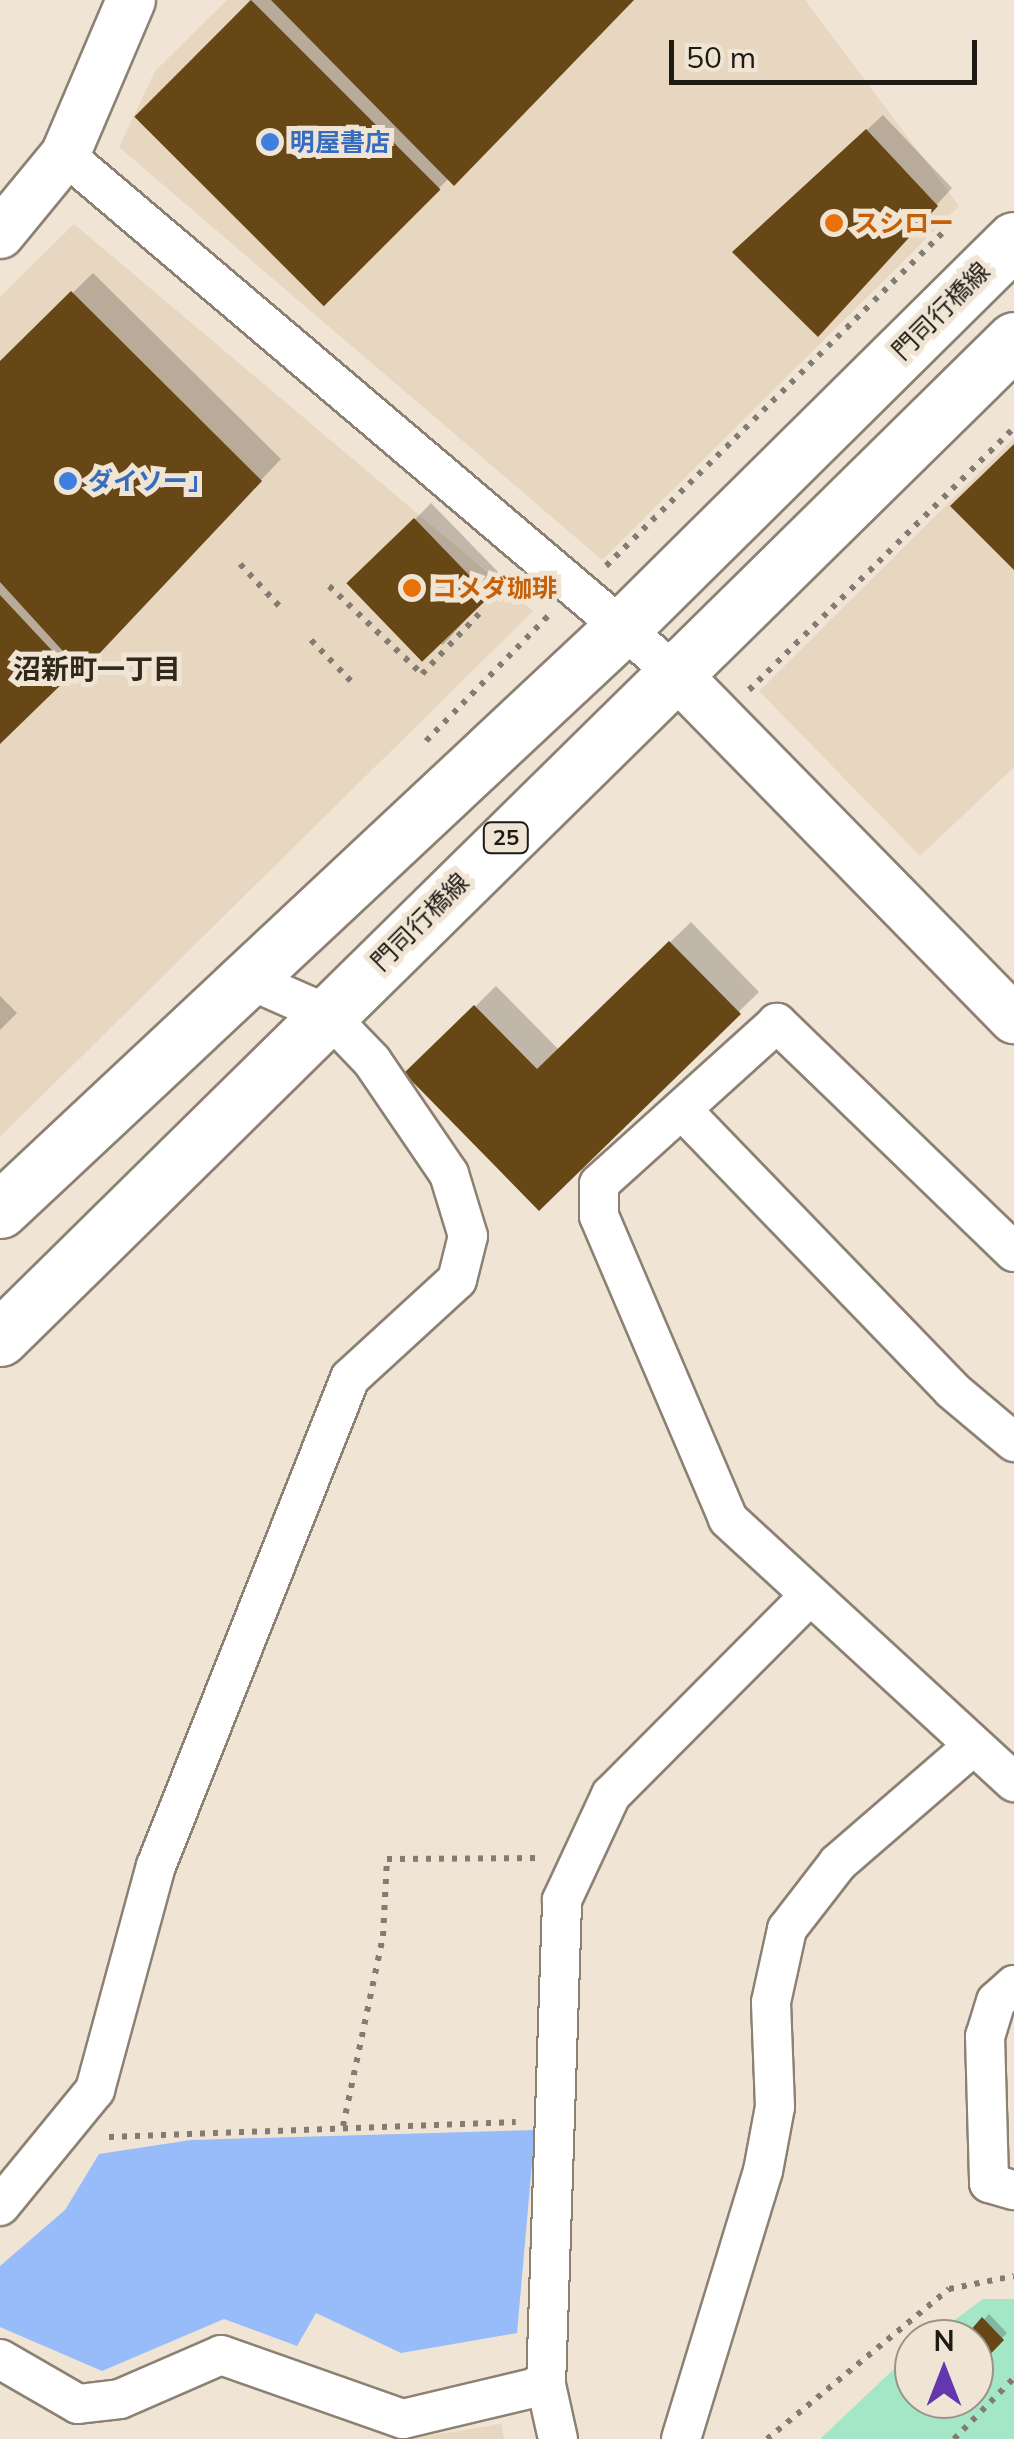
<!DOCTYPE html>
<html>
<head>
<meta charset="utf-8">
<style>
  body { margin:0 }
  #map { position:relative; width:1014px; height:2439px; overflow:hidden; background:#f0e4d4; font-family:Mulish,"Noto Sans JP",sans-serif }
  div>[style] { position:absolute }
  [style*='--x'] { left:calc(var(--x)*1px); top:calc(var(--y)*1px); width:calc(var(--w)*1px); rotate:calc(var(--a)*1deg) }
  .built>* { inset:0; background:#e7d6c0 }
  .green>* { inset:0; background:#a3e7c7 }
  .water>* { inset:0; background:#98bbf9 }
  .shadow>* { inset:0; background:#0003 }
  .building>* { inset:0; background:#674715; transform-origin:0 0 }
  .path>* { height:6px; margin-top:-3px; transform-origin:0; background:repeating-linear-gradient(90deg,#847c72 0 5px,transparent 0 13px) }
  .roads { filter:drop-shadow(2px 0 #8c8173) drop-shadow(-2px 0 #8c8173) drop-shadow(0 2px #8c8173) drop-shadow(0 -2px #8c8173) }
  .minor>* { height:38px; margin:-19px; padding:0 19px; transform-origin:19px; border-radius:19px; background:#fff }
  .tertiary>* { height:48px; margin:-24px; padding:0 24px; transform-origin:24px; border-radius:24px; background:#fff }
  .primary>* { height:55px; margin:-27.5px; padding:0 27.5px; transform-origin:27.5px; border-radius:27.5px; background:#fff }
  .dots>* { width:28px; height:28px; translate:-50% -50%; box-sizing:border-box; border:5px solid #f0e4d4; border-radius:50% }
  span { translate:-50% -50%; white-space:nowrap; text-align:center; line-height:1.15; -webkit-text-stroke:10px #f0e4d4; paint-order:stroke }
  .shield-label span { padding:2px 8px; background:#f0e4d4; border:2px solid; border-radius:8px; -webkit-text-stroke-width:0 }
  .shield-label { font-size:22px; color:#1e1a14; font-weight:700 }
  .shop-label { font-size:25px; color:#366cbe; font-weight:700 }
  .left { translate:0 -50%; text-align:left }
  .food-label { font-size:25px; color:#c56008; font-weight:700 }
  .street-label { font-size:25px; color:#1e1a14 }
  .neighbourhood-label { font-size:28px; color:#31281c; font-weight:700 }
  .north { position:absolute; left:894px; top:2319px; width:100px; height:100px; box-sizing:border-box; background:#f0e4d4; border:2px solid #9c9387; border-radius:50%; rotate:0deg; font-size:28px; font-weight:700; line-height:40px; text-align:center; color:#1e1a14 }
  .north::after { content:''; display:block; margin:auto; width:35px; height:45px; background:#6437ae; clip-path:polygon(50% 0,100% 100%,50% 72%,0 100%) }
  .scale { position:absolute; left:669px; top:40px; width:308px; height:45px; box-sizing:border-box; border:5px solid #1e1a14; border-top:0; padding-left:12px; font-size:30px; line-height:35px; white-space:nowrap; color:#1e1a14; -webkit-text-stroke:8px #f0e4d4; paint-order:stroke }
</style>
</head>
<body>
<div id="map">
  <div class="built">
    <div style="clip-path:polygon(227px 0,805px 0,959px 206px,602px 560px,119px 147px,155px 71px)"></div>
    <div style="clip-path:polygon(74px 224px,533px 611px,0 1137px,0 297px)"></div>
    <div style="clip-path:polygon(1014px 438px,1014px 767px,920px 856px,759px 691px)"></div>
    <div style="clip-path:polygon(501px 2424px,504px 2439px,410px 2439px)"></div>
  </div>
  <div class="green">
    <div style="clip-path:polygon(983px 2299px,1014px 2299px,1014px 2439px,820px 2439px,914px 2350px,914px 2399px,974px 2399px,974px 2339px,929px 2339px)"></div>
  </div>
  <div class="water">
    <div style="clip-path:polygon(535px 2130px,517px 2333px,401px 2353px,316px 2313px,297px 2346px,224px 2319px,102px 2371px,0 2327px,0 2266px,65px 2210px,99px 2154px,191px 2140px)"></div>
  </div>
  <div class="shadow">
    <div style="clip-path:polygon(250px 0,631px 0,437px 190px,139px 118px)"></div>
    <div style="clip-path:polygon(883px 115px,952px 188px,834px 318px,752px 236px)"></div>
    <div style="clip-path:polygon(93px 273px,281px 459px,102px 648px,0 740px,0 364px)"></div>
    <div style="clip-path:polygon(431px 503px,504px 578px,443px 645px,351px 585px)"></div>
    <div style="clip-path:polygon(691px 922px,759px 992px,539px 1207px,408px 1073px,496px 986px,559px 1050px)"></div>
    <div style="clip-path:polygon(0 996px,17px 1013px,0 1030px)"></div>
    <div style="clip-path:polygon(989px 2314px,1007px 2333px,977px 2365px,974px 2339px,966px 2339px)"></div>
  </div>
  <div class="building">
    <div style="left:251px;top:0;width:268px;height:165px;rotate:45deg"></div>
    <div style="clip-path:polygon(271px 0,634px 0,454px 186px)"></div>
    <div style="clip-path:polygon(866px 129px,938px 206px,818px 337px,732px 252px)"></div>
    <div style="clip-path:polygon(71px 291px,262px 481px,82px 672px,0 582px,0 361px)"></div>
    <div style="clip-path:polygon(1014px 444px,1014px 570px,950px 506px)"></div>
    <div style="left:414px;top:518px;width:109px;height:94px;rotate:46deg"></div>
    <div style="clip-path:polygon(0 595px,73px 673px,0 744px)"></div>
    <div style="clip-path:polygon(669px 941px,741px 1014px,539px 1211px,404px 1073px,474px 1005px,537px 1069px)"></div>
    <div style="clip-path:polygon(982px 2317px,1004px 2340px,977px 2368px,974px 2339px,963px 2339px)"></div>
  </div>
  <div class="path">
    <div style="--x:240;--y:564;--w:60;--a:47"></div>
    <div style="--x:606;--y:566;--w:477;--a:-44.7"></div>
    <div style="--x:329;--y:586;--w:128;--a:43.4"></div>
    <div style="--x:422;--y:674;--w:83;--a:-46.5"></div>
    <div style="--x:311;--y:640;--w:57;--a:45.7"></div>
    <div style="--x:749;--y:690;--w:373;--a:-44.7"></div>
    <div style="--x:426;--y:741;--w:175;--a:-45.7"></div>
    <div style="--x:343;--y:2126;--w:194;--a:-78.1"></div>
    <div style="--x:383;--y:1936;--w:77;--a:-87"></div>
    <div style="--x:387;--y:1859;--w:153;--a:-0.4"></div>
    <div style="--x:109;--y:2137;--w:407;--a:-2.1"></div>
    <div style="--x:767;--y:2439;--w:236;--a:-39.5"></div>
    <div style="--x:949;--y:2289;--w:66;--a:-11.3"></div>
    <div style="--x:954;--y:2439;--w:86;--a:-45.5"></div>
  </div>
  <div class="roads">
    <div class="minor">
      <div style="--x:65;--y:155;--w:799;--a:40.33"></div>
      <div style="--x:682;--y:1110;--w:389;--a:46"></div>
      <div style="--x:952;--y:1390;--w:81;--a:40"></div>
      <div style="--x:1014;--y:1252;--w:330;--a:-136"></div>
      <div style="--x:777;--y:1023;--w:240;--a:137.9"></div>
      <div style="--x:599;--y:1184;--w:32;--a:90"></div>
      <div style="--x:599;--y:1216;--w:329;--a:66.9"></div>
      <div style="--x:728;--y:1519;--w:389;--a:42.6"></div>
      <div style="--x:1014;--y:1985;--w:24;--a:138"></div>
      <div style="--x:996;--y:2001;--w:37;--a:107"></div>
      <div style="--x:985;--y:2036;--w:147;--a:88.4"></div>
      <div style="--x:989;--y:2183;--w:26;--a:16"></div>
      <div style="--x:0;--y:2206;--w:150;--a:-50.7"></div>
      <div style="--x:95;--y:2090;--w:232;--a:-74.8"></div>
      <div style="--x:156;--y:1866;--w:525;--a:-68.32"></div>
      <div style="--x:350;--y:1378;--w:145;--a:-42.5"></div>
      <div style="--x:457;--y:1280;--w:45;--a:-76"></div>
      <div style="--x:468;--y:1236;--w:65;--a:-107"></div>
      <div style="--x:449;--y:1174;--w:137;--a:-124.3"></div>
      <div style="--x:372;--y:1061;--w:65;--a:-133.8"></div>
      <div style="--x:327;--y:1014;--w:94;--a:-156.2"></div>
      <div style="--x:0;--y:2359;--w:90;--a:30"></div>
      <div style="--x:78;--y:2404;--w:42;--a:-6.8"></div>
      <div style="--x:120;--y:2399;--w:110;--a:-23.5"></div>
      <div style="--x:221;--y:2355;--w:193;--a:19.4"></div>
      <div style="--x:403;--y:2419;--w:147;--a:-13.4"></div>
      <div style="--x:558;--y:2439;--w:55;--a:-102.5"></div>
      <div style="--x:546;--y:2385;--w:485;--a:-88.1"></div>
      <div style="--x:562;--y:1900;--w:116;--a:-65"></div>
      <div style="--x:611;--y:1795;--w:278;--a:-45.1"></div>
      <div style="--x:681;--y:2439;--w:280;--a:-73"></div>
      <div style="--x:763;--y:2171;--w:65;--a:-79.4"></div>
      <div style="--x:775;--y:2107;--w:105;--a:-92.2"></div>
      <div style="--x:771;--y:2002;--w:75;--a:-77.6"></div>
      <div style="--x:787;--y:1929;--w:83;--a:-52.3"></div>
      <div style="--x:838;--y:1863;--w:179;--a:-40.9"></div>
    </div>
    <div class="tertiary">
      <div style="--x:0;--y:234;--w:102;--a:-50.6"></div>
      <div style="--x:65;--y:155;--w:168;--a:-66.9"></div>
      <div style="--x:674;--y:672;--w:486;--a:45.6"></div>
    </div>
    <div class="primary">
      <div style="--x:0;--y:1210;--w:857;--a:-43.11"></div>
      <div style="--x:626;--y:624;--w:546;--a:-44.7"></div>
      <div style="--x:0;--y:1338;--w:1423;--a:-44.54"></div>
    </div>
  </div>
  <div class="dots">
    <div style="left:270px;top:142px;background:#3f7fe0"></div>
    <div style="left:834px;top:223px;background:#e8710a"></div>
    <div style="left:68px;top:481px;background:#3f7fe0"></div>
    <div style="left:412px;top:588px;background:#e8710a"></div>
  </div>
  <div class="shield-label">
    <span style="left:506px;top:838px">25</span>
  </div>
  <div class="shop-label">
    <span class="left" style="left:290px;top:142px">明屋書店</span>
    <span class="left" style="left:88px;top:481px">ダイソー」</span>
  </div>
  <div class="food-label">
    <span class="left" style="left:854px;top:223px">スシロー</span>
    <span class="left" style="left:432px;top:588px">コメダ珈琲</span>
  </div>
  <div class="street-label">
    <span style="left:941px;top:311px;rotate:-45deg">門司行橋線</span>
    <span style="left:420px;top:922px;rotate:-45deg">門司行橋線</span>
  </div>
  <div class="neighbourhood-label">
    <span style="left:97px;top:669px">沼新町一丁目</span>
  </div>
  <div class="north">N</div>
  <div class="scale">50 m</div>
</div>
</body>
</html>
